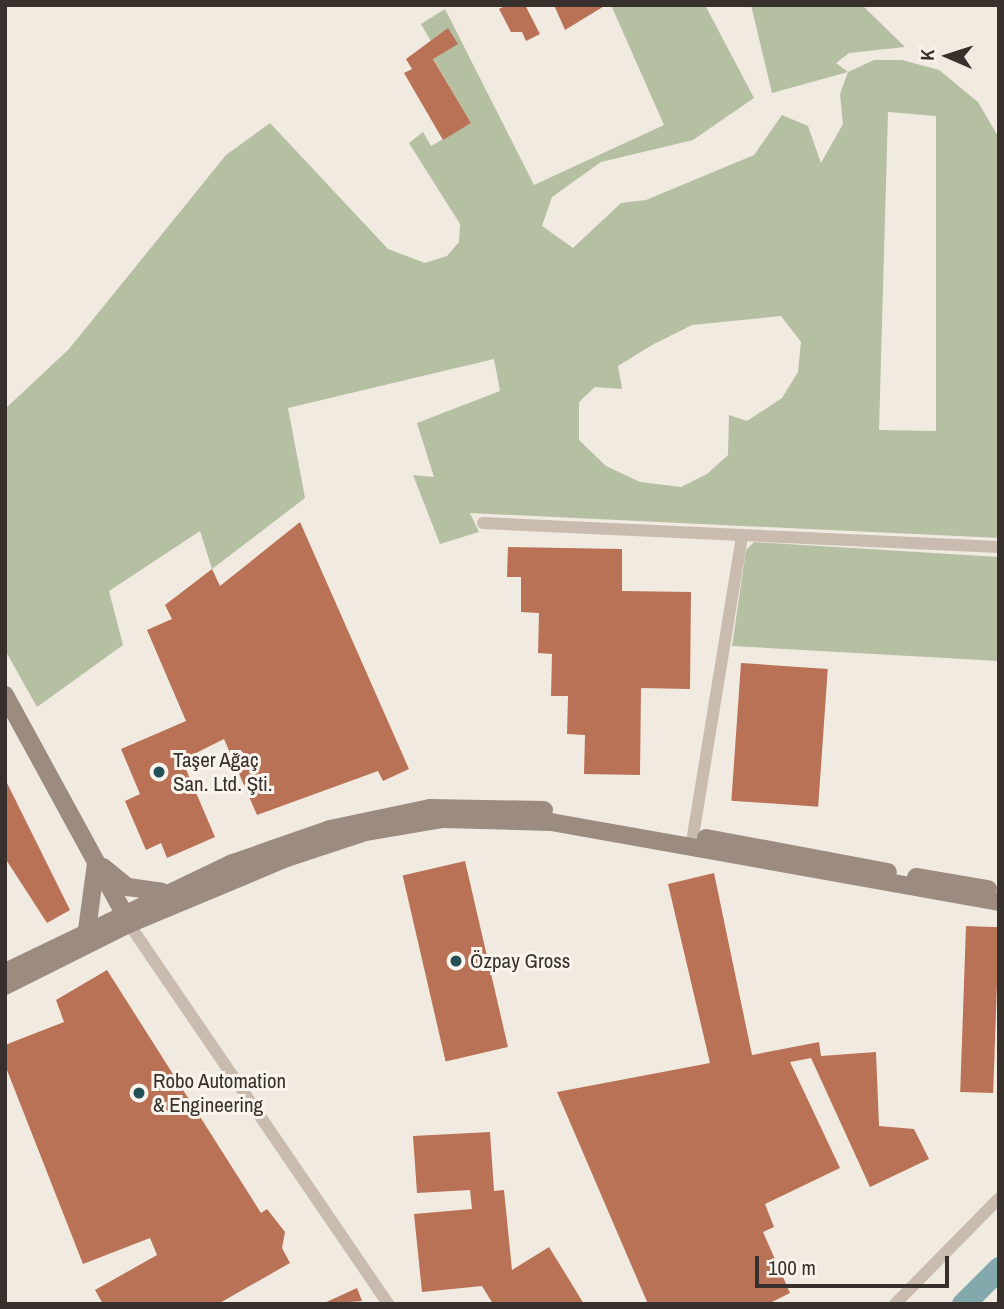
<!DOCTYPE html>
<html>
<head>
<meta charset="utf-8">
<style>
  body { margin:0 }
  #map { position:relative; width:1004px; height:1309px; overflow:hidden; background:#f1eae1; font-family:"Archivo Narrow",sans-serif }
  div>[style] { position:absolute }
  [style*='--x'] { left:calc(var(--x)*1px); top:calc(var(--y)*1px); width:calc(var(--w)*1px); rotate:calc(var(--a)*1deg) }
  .green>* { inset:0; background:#b5bfa2 }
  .river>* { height:23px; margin:-11.5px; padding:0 11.5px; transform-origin:11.5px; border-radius:11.5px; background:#83a9ac }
  .building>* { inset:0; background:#ba7256; transform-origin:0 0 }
  .street>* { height:12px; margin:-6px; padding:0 6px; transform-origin:6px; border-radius:6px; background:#c9bbae }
  .secondary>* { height:18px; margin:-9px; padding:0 9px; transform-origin:9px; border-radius:9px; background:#9c8b7f }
  .dots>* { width:19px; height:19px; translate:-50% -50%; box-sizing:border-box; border:4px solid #f9f4ee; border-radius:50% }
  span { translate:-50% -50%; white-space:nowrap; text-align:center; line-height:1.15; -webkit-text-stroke:6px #f9f4ee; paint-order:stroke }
  .poi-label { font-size:21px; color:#38302c }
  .left { translate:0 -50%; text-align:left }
  .frame { position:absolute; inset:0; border:7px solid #38302c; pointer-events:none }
  .north { position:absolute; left:913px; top:21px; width:70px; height:70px; -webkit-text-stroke:5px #f9f4ee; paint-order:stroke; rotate:273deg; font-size:19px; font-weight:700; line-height:28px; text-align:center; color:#38302c }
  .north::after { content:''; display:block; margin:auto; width:24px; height:32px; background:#38302c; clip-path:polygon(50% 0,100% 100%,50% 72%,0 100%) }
  .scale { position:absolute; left:755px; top:1256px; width:194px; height:32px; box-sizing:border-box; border:4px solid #38302c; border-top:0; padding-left:9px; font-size:21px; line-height:24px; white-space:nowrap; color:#38302c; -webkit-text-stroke:5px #f9f4ee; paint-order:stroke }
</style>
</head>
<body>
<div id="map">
  <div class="green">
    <div style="clip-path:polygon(evenodd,611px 5px,705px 5px,754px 98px,693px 140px,601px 162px,552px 197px,542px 226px,573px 248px,621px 203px,646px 200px,754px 155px,782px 115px,808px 126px,821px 163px,843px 124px,840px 94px,848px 72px,772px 93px,751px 5px,862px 5px,905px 47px,849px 53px,836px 63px,848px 72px,874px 60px,902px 60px,939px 70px,978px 102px,999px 138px,999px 538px,470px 513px,479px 532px,440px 544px,413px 475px,434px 477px,417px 423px,500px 391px,494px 359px,288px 408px,305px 498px,212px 569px,200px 531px,109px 591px,123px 645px,37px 707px,5px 650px,5px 409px,69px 349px,226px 155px,270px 123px,388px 249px,425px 263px,447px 256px,459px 242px,460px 224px,409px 143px,423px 132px,431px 146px,471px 123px,431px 55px,436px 50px,421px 24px,445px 9px,534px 185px,664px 125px,611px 5px,888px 112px,936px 116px,936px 431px,879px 430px,888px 112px,611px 5px,781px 316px,801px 342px,798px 372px,782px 398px,747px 421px,729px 415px,728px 455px,707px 474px,681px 487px,640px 482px,606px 466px,579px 440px,579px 402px,595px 387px,622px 389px,618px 366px,652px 345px,692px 325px,781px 316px)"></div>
    <div style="clip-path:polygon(754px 542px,999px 557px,999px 661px,732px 646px,746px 550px)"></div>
  </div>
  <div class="river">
    <div style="--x:963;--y:1304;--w:51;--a:-45"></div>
  </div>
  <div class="building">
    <div style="clip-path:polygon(507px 5px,525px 5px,540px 34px,526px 41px,522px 32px,511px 32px,499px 9px)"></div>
    <div style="clip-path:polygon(554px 5px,606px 5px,565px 30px)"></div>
    <div style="clip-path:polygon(448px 28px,458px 44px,433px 59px,471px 123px,443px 140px,404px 73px,412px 69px,406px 59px)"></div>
    <div style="clip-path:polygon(300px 522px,409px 769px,383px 781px,378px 771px,257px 815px,224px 739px,182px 760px,215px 837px,167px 858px,161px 843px,146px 850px,125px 801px,140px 794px,121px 749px,186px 721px,147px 630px,172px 619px,165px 605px,212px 569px,220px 586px)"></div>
    <div style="clip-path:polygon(508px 547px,622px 549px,622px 591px,691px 592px,690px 689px,641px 688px,640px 775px,584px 774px,585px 735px,567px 734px,568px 696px,551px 696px,552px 654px,538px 653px,539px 613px,521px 612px,521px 577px,507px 577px)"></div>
    <div style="left:741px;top:663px;width:87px;height:138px;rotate:4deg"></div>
    <div style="clip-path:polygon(5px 779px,70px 910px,47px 923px,5px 858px)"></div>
    <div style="left:465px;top:861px;width:191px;height:64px;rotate:77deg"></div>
    <div style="clip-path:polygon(714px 873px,752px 1055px,819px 1042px,821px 1056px,876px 1052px,879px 1126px,914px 1129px,929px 1159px,870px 1187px,811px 1058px,790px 1062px,840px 1168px,765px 1204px,774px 1227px,763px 1232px,790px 1293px,768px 1304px,648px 1304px,557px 1092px,710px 1063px,668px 884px)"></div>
    <div style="left:966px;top:926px;width:33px;height:166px;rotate:2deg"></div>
    <div style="clip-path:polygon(107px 970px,261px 1213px,267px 1209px,285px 1232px,282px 1248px,290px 1263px,218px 1304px,103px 1304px,95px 1290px,157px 1255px,150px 1238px,83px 1264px,5px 1065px,5px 1045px,64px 1022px,56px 1000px)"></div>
    <div style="clip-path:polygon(490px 1132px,494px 1191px,504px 1190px,512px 1270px,549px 1247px,584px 1304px,493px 1304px,482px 1286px,422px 1292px,414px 1214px,472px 1209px,470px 1190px,417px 1193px,413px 1136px)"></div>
    <div style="clip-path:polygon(357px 1288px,362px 1301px,322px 1304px)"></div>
  </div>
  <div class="street">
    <div style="--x:483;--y:523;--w:517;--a:2.66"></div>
    <div style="--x:691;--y:848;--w:317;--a:-80.7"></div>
    <div style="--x:129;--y:924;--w:460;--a:55.7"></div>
    <div style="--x:895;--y:1304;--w:148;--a:-45.5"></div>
  </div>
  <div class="secondary">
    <div style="--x:5;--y:695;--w:257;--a:61.4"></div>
    <div style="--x:706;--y:838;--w:185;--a:10.6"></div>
    <div style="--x:103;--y:867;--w:32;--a:39"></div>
    <div style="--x:128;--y:887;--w:34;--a:8"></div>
    <div style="--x:916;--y:877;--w:73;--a:9.5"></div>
    <div style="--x:87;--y:930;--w:68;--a:-82.3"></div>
    <div style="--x:5;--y:972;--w:253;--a:-25.6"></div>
    <div style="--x:233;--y:863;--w:103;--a:-19.3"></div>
    <div style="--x:330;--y:829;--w:102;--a:-11.9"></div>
    <div style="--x:430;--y:808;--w:114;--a:1"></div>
    <div style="--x:5;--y:986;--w:139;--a:-26.6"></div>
    <div style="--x:129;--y:924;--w:171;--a:-22.7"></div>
    <div style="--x:287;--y:858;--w:82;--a:-18.4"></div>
    <div style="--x:365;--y:832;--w:79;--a:-9.5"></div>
    <div style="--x:443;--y:819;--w:108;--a:1.6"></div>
    <div style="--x:551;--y:822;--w:455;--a:10.1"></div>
  </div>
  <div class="dots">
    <div style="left:159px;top:772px;background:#255156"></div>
    <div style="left:456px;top:961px;background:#255156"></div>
    <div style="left:139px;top:1093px;background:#255156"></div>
  </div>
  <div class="poi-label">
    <span class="left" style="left:173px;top:772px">Taşer Ağaç<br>San. Ltd. Şti.</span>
    <span class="left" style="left:470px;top:961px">Özpay Gross</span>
    <span class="left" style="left:153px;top:1093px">Robo Automation<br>&amp; Engineering</span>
  </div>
  <div class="frame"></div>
  <div class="north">K</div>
  <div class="scale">100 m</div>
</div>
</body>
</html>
